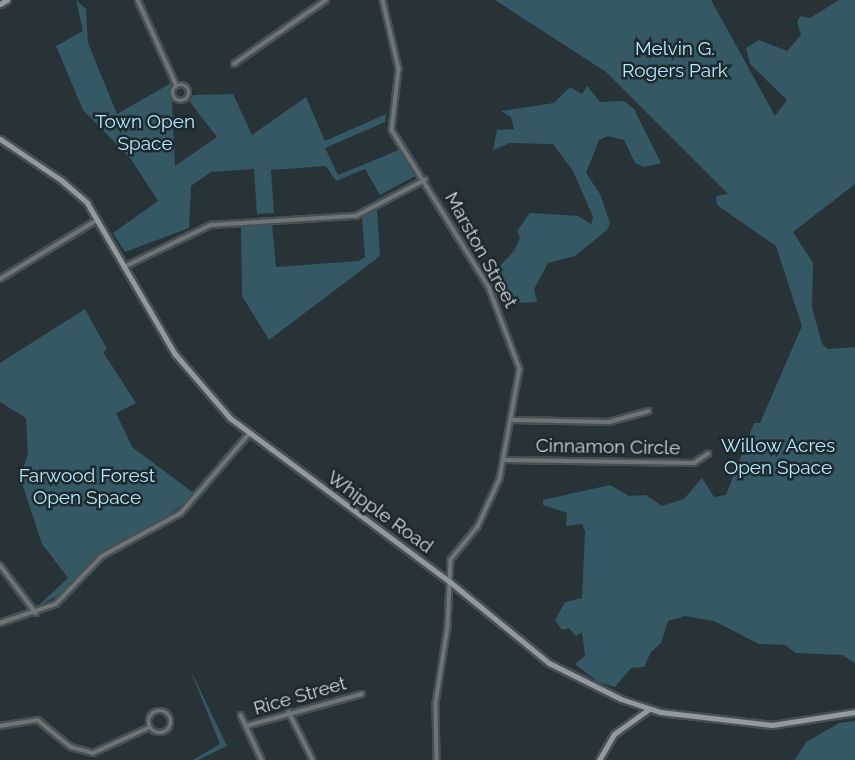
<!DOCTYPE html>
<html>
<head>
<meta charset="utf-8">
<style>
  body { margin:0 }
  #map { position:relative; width:855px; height:760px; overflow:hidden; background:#273337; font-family:Raleway,sans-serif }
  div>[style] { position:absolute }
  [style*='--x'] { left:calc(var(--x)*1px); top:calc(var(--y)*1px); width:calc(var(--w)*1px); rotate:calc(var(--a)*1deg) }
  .green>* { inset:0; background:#345964 }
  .roads { filter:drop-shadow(2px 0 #465155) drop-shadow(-2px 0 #465155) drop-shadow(0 2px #465155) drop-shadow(0 -2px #465155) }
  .street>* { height:3.5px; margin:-1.75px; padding:0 1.75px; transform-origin:1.75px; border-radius:1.75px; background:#6f7477 }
  .street>.ring { margin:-1.75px; padding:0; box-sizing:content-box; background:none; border:3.5px solid #6f7477; border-radius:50% }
  .secondary>* { height:5px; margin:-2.5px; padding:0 2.5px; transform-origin:2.5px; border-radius:2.5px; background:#92999f }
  span { translate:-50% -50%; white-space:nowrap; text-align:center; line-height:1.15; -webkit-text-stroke:5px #1e292d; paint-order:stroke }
  .park-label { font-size:19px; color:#b1eafc }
  .street-label { font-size:19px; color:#d2d9db }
</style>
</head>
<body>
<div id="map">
  <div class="green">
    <div style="clip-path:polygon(76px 0,86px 9px,88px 43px,117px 114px,171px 83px,175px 166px,217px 137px,190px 102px,193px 95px,233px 94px,252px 135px,306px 97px,325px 141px,386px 114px,385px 122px,325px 148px,338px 175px,399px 150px,415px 176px,380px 195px,365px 169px,336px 181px,326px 166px,271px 170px,274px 213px,257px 214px,254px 169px,211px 172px,191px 186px,189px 228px,125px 252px,113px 233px,158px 201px,131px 159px,83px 110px,56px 46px,83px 31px)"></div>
    <div style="clip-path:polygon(495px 0,711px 0,775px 116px,787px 100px,750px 64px,746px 48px,759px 40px,787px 51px,801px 35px,797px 22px,800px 16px,810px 18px,839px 0,855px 0,855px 184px,793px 232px,813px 263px,812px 307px,822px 344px,828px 349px,855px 347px,855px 663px,842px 655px,796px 653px,785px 645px,759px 644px,714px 621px,685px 616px,668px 621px,661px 643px,651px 652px,644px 667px,631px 668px,615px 687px,598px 682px,575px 664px,585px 656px,582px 632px,576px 636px,569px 628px,562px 630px,555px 620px,565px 602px,582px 598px,585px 531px,582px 524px,566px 526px,567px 513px,543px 505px,543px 500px,610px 485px,629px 496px,646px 495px,662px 506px,684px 499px,702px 478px,714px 497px,726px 495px,754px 423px,760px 423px,802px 326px,776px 246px,717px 205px,716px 196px,728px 194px,606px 72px)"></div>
    <div style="clip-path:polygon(587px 86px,600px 102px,624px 101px,634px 109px,661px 163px,644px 167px,635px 163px,624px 140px,608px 136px,599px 140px,586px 173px,600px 194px,610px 223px,607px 230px,575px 256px,548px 263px,534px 289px,537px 302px,521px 303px,499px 282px,495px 271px,514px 251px,520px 238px,517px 231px,530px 213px,578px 216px,591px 224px,593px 217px,573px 171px,553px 144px,510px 143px,493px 150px,497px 130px,514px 129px,511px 117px,501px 111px,554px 103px,570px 87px,582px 94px)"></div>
    <div style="clip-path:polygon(377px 209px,380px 256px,269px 340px,242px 296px,241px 225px,272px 224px,276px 267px,359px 261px,365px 257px,362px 217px)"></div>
    <div style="clip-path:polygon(85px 309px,107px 349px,103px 352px,136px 403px,116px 413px,132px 447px,195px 494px,159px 523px,98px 553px,64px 592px,37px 607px,68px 578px,42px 544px,20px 477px,28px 454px,26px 418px,0 402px,0 363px)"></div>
    <div style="clip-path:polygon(189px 667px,227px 746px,198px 760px,193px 760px,220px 744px)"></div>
    <div style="clip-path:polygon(855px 721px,855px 760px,795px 760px,806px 742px,839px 723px)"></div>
  </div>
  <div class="roads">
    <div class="street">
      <div style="--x:138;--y:0;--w:94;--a:65.6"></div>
      <div style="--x:383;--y:0;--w:71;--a:76.9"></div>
      <div style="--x:399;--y:69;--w:61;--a:96.5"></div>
      <div style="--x:392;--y:130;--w:185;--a:58.3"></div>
      <div style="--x:489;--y:287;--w:88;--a:69.3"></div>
      <div style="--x:520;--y:369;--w:112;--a:100.3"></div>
      <div style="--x:500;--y:479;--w:53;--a:114.6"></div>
      <div style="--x:478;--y:527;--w:43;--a:129.3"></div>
      <div style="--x:451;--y:560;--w:67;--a:92.6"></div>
      <div style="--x:448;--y:627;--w:78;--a:98.9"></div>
      <div style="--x:436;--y:704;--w:56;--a:89"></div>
      <div style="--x:234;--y:64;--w:112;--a:-34.8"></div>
      <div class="ring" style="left:173px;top:85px;width:12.5px;height:12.5px"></div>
      <div style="--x:124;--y:267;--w:97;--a:-25.8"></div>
      <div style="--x:211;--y:225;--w:145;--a:-3.6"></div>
      <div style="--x:356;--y:216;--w:78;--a:-27.6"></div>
      <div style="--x:0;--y:279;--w:114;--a:-31.3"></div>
      <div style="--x:513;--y:420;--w:96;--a:1.2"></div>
      <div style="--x:609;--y:422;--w:41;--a:-15.4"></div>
      <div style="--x:505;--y:460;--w:189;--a:0.9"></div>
      <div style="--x:694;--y:463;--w:17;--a:-33"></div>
      <div style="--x:0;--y:565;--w:60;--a:53.1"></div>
      <div style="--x:0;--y:623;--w:59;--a:-18.7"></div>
      <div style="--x:56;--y:604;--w:66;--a:-46.2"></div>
      <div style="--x:102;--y:556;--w:90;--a:-28.6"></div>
      <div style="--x:181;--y:513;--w:103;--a:-49.3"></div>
      <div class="ring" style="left:149px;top:711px;width:18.5px;height:18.5px"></div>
      <div style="--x:289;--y:712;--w:54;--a:63.4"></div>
      <div style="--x:241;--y:715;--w:50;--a:65"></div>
      <div style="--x:0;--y:726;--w:38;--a:-9"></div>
      <div style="--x:38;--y:720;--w:43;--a:39.3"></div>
      <div style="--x:71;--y:747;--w:23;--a:15"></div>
      <div style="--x:93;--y:753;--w:60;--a:-24.4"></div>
      <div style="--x:246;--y:726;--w:120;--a:-15.4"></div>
    </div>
    <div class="secondary">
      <div style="--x:0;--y:4;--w:8;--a:-30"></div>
      <div style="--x:0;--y:139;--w:73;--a:33.9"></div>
      <div style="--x:61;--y:180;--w:35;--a:41"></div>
      <div style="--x:87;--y:203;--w:175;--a:59.8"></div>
      <div style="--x:175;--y:354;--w:84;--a:49.3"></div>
      <div style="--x:230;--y:418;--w:274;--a:36.7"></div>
      <div style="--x:450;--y:582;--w:128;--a:39.3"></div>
      <div style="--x:549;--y:663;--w:80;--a:26.6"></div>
      <div style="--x:621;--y:699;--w:41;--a:18.4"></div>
      <div style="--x:660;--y:712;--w:113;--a:6.6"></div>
      <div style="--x:772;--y:725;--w:84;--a:-8.9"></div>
      <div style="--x:599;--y:760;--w:30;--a:-60"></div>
      <div style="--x:614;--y:734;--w:43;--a:-35.5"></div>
    </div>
  </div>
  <div class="park-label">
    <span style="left:675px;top:60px">Melvin G.<br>Rogers Park</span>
    <span style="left:145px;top:133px">Town Open<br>Space</span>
    <span style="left:778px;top:457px">Willow Acres<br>Open Space</span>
    <span style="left:87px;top:487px">Farwood Forest<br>Open Space</span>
  </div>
  <div class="street-label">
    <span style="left:481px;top:250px;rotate:61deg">Marston Street</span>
    <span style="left:608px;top:447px;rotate:1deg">Cinnamon Circle</span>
    <span style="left:380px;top:512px;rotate:36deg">Whipple Road</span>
    <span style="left:300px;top:696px;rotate:-16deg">Rice Street</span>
  </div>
</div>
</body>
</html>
